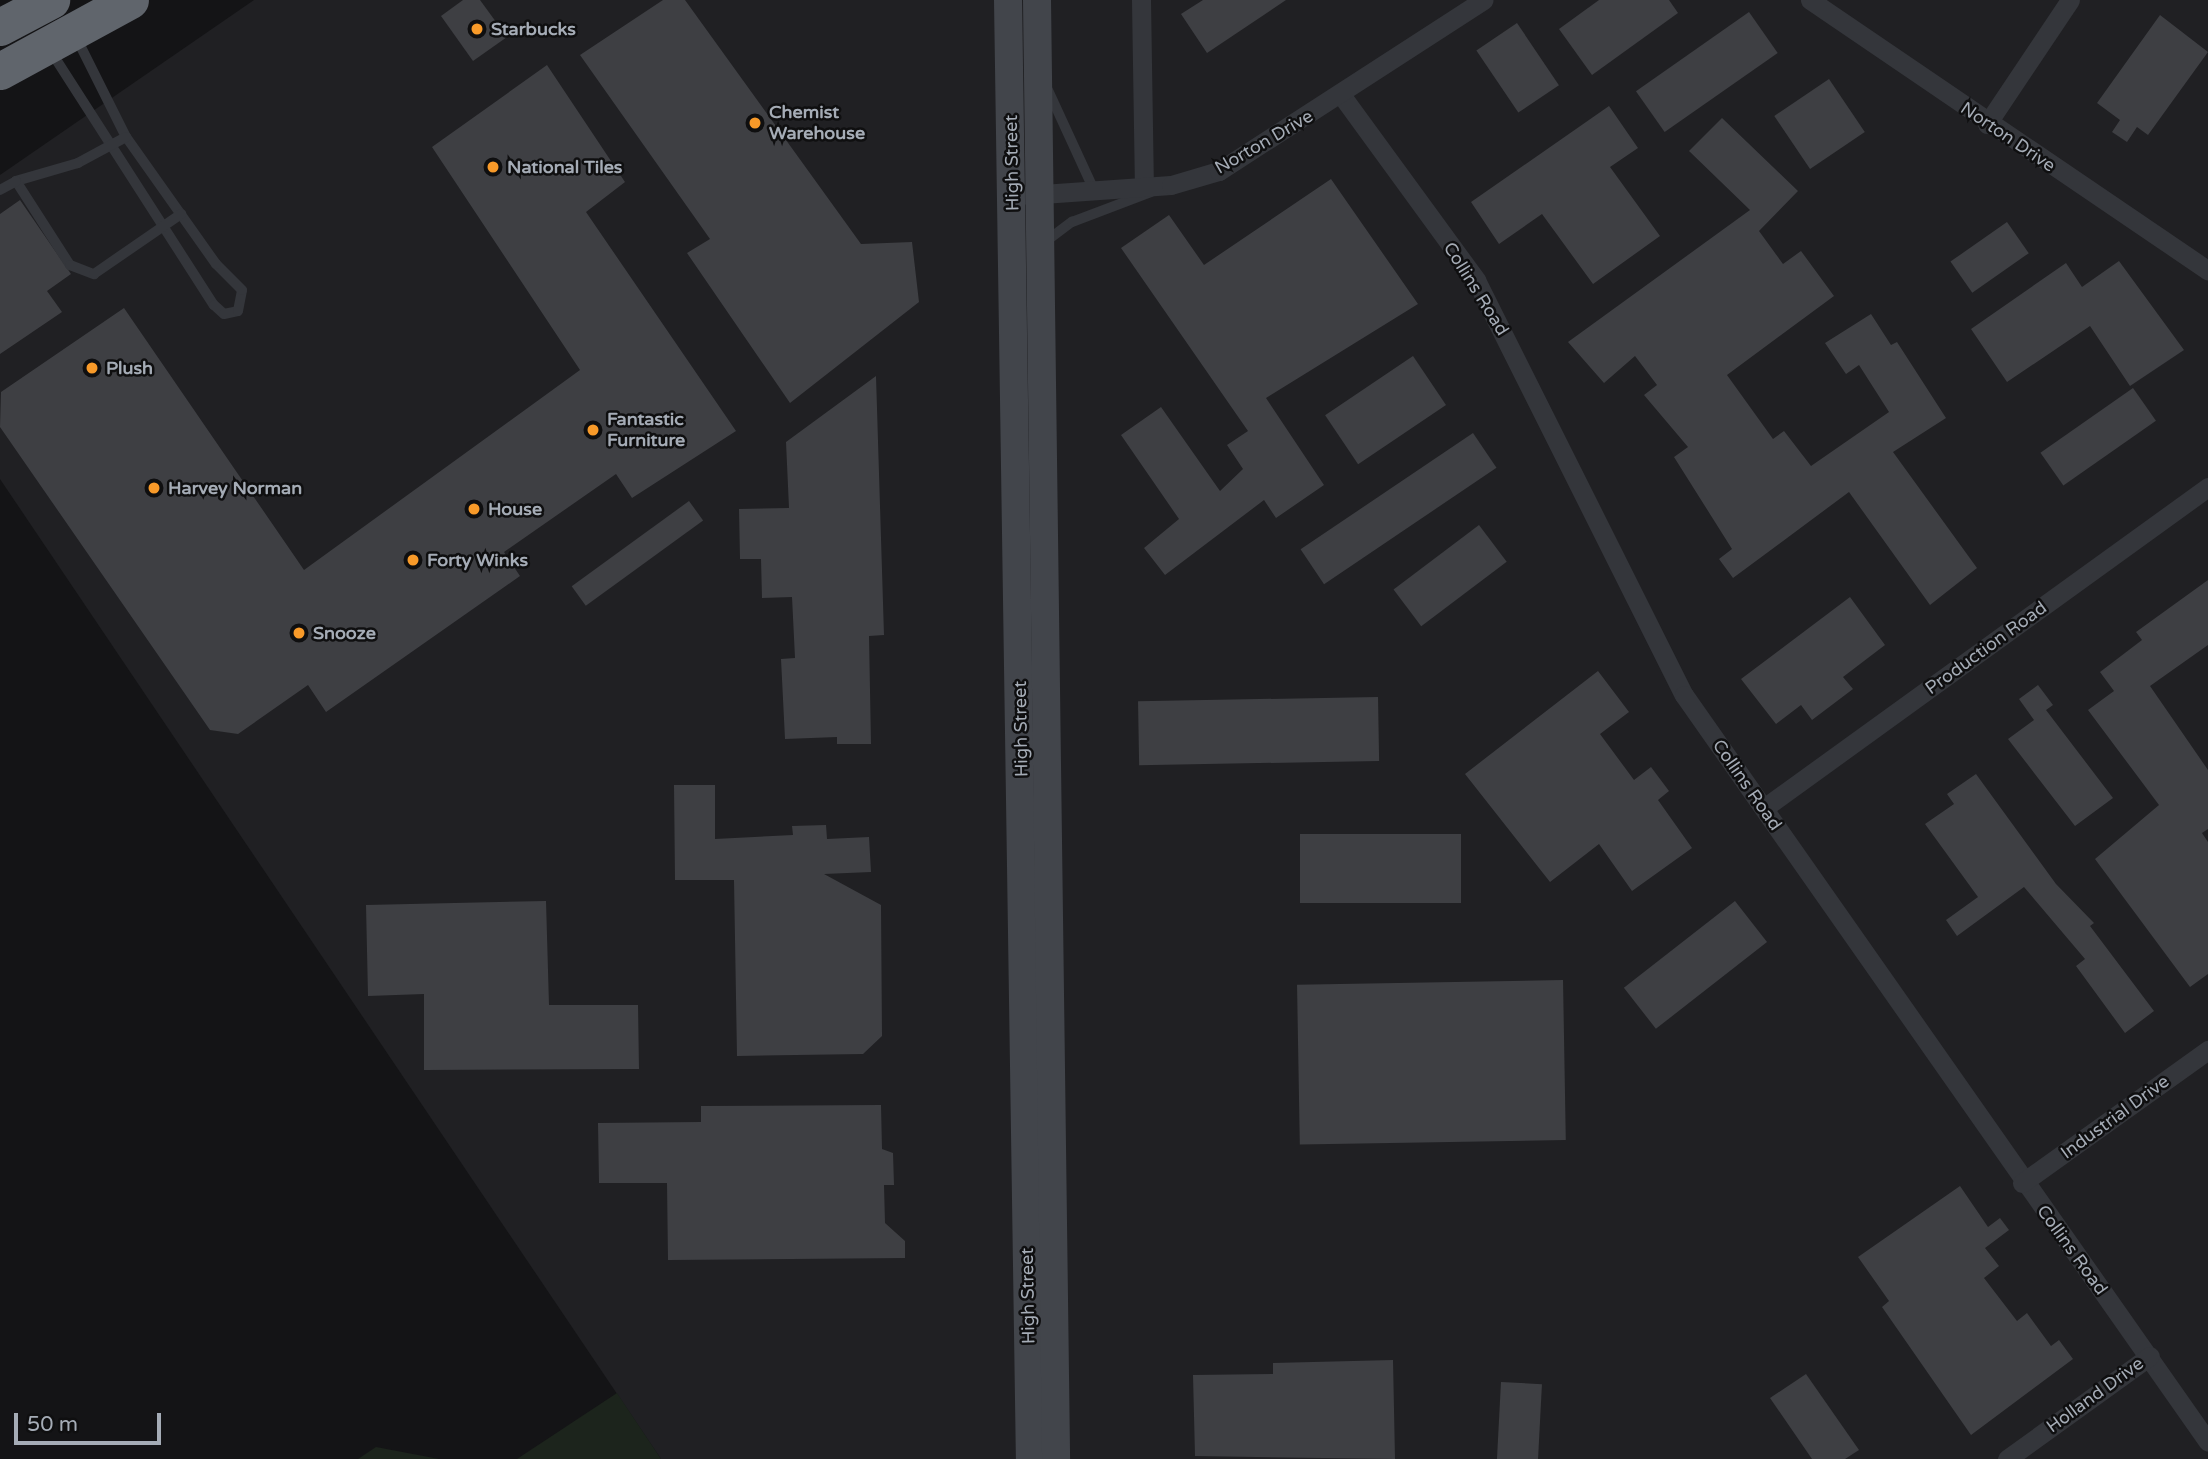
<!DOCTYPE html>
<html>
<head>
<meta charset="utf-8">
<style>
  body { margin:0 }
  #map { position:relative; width:2208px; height:1459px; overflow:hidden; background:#141416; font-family:"Varela Round",sans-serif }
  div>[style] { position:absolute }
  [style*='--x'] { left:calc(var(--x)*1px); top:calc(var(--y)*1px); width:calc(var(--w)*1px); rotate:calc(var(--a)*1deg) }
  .built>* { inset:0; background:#202023 }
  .green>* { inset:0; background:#1c241c }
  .building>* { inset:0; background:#3e3f43; transform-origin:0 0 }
  .lane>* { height:10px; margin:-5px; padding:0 5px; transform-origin:5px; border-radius:5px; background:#34363b }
  .street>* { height:19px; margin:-9.5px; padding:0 9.5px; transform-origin:9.5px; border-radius:9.5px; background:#34363b }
  .secondary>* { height:28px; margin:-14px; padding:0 14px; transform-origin:14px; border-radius:14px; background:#42454b }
  .highway>* { height:37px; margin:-18.5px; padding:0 18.5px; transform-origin:18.5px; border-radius:18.5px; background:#60656c }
  .dots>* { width:19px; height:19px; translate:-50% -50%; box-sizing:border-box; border:4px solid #0f0f10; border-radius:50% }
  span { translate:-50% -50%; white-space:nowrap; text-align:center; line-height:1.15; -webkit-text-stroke:5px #0f0f10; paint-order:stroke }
  .poi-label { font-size:18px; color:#a5acb6; font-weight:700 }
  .left { translate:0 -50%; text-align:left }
  .street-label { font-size:18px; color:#a5acb6 }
  .scale { position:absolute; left:14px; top:1413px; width:147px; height:32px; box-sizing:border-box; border:4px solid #a5acb6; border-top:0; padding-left:9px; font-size:21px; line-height:24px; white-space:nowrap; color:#a5acb6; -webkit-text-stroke:5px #0f0f10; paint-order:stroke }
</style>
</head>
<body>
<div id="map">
  <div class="built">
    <div style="clip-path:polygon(254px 0,2208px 0,2208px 1459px,661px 1459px,0 479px,0 175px)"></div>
  </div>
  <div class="green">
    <div style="clip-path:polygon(617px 1393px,661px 1459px,517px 1459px)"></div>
    <div style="clip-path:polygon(376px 1447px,439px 1459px,358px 1459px)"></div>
  </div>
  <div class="building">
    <div style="clip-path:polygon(463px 0,480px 0,507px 37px,473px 61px,441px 16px)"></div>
    <div style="clip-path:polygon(663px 0,685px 0,861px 244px,912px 242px,919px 302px,790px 403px,687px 253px,710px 239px,580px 55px)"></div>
    <div style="clip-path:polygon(1203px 0,1286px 0,1207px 53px,1181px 14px)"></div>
    <div style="clip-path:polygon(1599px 0,1669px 0,1678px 13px,1592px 75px,1559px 29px)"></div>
    <div style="left:1749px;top:12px;width:50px;height:138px;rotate:55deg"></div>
    <div style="clip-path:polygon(2160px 15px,2208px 52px,2148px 135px,2137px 127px,2127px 142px,2112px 132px,2120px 120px,2097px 103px)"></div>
    <div style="left:1517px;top:23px;width:75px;height:49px;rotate:56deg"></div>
    <div style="clip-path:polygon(547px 65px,625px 182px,586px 212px,736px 431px,632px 498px,616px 474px,504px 552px,520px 576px,326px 712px,308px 685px,238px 734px,210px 730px,0 427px,1px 392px,124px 308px,304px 570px,580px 370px,432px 147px)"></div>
    <div style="left:1829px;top:79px;width:64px;height:66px;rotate:56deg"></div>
    <div style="clip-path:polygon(1609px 106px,1638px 148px,1610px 167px,1660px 236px,1593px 284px,1542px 214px,1499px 244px,1471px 202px)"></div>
    <div style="clip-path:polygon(1722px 118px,1798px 191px,1759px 231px,1783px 264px,1801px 251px,1834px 296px,1727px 375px,1773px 439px,1784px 431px,1811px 466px,1889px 412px,1859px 365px,1846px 374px,1825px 343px,1871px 314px,1891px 345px,1897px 342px,1946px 418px,1893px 452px,1977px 568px,1930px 605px,1849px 492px,1733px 578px,1719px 559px,1732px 549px,1674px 457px,1688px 447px,1644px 395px,1657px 385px,1635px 356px,1604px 383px,1568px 342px,1750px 210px,1689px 151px)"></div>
    <div style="clip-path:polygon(1331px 179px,1418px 304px,1266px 398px,1324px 485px,1276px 518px,1264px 500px,1165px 575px,1144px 548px,1179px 519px,1121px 435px,1161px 407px,1220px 491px,1243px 469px,1227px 445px,1248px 431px,1121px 248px,1169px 215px,1204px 265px)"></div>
    <div style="clip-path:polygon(20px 200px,71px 274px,47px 291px,62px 312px,0 354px,0 214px)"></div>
    <div style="left:2007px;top:222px;width:38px;height:69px;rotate:55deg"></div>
    <div style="clip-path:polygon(2119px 261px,2184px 350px,2130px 386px,2090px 326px,2007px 382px,1971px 329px,2066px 263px,2082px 287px)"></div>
    <div style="left:1413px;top:356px;width:59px;height:106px;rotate:56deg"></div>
    <div style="clip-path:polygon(876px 376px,884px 635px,869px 636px,871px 744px,837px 744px,837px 737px,785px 739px,781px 659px,795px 658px,792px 597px,762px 598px,761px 559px,740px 559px,739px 509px,789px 508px,786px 442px)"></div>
    <div style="left:2133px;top:388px;width:40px;height:113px;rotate:55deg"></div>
    <div style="left:1473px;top:433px;width:42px;height:208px;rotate:56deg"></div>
    <div style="left:689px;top:501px;width:24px;height:145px;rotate:54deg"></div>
    <div style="left:1479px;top:525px;width:46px;height:107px;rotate:53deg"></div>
    <div style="clip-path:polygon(2208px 580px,2208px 645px,2150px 686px,2208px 770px,2208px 829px,2202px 833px,2208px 842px,2208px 974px,2190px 987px,2095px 859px,2159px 805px,2088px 710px,2114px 691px,2100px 672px,2142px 640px,2136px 632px)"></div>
    <div style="clip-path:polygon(1850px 597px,1885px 645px,1843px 677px,1853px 689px,1812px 720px,1801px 705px,1776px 724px,1741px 679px)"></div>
    <div style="clip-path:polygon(1598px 671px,1629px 712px,1600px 734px,1634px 780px,1651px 767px,1669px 791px,1658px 800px,1692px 848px,1632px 891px,1599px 844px,1550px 882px,1465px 774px)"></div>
    <div style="clip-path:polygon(2038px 685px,2053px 705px,2046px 710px,2113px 798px,2075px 826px,2008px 739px,2034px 720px,2019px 699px)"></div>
    <div style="left:1378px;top:697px;width:64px;height:240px;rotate:89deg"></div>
    <div style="clip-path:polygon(1976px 774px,2056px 884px,2094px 923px,2090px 926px,2154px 1011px,2125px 1033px,2076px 966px,2085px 959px,2024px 887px,1957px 936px,1946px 920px,1978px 897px,1925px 824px,1954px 804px,1947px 794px)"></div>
    <div style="clip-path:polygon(674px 785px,715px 785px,715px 839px,793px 835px,792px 826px,826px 825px,827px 839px,869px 837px,871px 872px,824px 874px,881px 905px,882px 1036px,863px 1054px,737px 1056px,734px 880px,675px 880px)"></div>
    <div style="left:1461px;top:834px;width:69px;height:161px;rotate:90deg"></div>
    <div style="clip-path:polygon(546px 901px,549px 1005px,638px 1005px,639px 1069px,424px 1070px,424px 994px,368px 996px,366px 905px)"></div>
    <div style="left:1735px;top:901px;width:52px;height:141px;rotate:52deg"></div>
    <div style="left:1563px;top:980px;width:160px;height:266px;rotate:89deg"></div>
    <div style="clip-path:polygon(881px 1105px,882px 1149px,893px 1153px,894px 1185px,884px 1185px,885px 1223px,905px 1241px,905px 1258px,668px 1260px,667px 1183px,599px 1183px,598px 1123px,701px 1122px,701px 1106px)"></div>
    <div style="clip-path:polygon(1960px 1186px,1988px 1227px,2000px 1218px,2009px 1230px,1985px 1248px,1999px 1266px,1984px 1278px,2017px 1321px,2027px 1313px,2051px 1346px,2059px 1340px,2073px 1359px,1971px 1435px,1882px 1307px,1889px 1301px,1858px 1257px)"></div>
    <div style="clip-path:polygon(1393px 1360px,1395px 1459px,1195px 1456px,1193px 1375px,1273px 1374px,1273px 1363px)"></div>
    <div style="clip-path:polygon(1806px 1374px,1859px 1450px,1845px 1459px,1812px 1459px,1770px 1398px)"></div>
    <div style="left:1501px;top:1382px;width:41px;height:77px;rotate:3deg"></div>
  </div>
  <div class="lane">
    <div style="--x:50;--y:50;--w:303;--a:57.3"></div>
    <div style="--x:214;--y:305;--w:13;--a:42"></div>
    <div style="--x:224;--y:314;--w:14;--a:-12"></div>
    <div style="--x:238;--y:311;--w:21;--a:-79"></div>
    <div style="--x:242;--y:290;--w:37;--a:-135"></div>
    <div style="--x:216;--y:264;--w:156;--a:-125.3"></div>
    <div style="--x:126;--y:137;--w:112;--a:-116.6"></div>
    <div style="--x:1048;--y:90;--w:108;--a:65.3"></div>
    <div style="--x:126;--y:137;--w:55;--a:151.6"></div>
    <div style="--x:78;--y:163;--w:65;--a:163.8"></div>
    <div style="--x:16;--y:181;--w:100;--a:57.3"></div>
    <div style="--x:70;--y:265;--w:26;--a:21"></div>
    <div style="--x:94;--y:274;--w:106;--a:-34.6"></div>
    <div style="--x:0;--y:190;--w:18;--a:-29"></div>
    <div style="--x:1045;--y:242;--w:34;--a:-37"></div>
    <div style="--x:1072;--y:222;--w:85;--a:-20.8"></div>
  </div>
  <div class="street">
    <div style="--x:1141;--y:0;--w:186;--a:89.1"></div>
    <div style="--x:1810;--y:0;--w:481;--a:34.2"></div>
    <div style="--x:1342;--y:96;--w:228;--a:53.9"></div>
    <div style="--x:1476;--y:280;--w:464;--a:63.4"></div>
    <div style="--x:1684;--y:695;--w:912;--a:54.95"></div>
    <div style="--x:1987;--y:124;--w:149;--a:-56.2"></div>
    <div style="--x:1028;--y:195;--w:143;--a:-4"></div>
    <div style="--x:1171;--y:185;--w:50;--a:-16.3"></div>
    <div style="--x:1219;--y:171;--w:315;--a:-32.9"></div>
    <div style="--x:1764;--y:808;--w:548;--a:-35.87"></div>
    <div style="--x:2022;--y:1183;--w:229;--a:-35.6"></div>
    <div style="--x:2007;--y:1459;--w:176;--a:-35.8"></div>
  </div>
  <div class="secondary">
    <div style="--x:1008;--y:0;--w:1459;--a:89.14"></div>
    <div style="--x:1037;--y:0;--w:1459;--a:89.25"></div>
  </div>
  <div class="highway">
    <div style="--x:0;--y:27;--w:58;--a:-27.9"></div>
    <div style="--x:0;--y:71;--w:148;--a:-28.6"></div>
  </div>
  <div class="dots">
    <div style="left:477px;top:29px;background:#f89a29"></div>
    <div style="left:755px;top:123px;background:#f89a29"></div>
    <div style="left:493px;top:167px;background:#f89a29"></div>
    <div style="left:92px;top:368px;background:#f89a29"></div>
    <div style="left:593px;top:430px;background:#f89a29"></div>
    <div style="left:154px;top:488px;background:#f89a29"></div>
    <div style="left:474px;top:509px;background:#f89a29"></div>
    <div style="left:413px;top:560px;background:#f89a29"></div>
    <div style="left:299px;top:633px;background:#f89a29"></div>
  </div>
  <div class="poi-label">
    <span class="left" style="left:491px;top:29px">Starbucks</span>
    <span class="left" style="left:769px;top:123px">Chemist<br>Warehouse</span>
    <span class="left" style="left:507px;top:167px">National Tiles</span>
    <span class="left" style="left:106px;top:368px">Plush</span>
    <span class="left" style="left:607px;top:430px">Fantastic<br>Furniture</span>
    <span class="left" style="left:168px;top:488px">Harvey Norman</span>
    <span class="left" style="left:488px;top:509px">House</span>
    <span class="left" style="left:427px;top:560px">Forty Winks</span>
    <span class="left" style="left:313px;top:633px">Snooze</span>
  </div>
  <div class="street-label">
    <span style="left:2008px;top:137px;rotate:34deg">Norton Drive</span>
    <span style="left:1264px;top:142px;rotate:-30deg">Norton Drive</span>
    <span style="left:1012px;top:163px;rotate:-91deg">High Street</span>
    <span style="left:1476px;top:289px;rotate:58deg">Collins Road</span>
    <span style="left:1986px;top:648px;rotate:-36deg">Production Road</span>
    <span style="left:1021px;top:729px;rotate:-91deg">High Street</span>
    <span style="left:1747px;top:785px;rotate:55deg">Collins Road</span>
    <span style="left:2115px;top:1117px;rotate:-36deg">Industrial Drive</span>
    <span style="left:2072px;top:1250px;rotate:54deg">Collins Road</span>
    <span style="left:1028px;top:1296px;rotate:-91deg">High Street</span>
    <span style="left:2095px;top:1395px;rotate:-36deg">Holland Drive</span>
  </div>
  <div class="scale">50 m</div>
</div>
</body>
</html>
